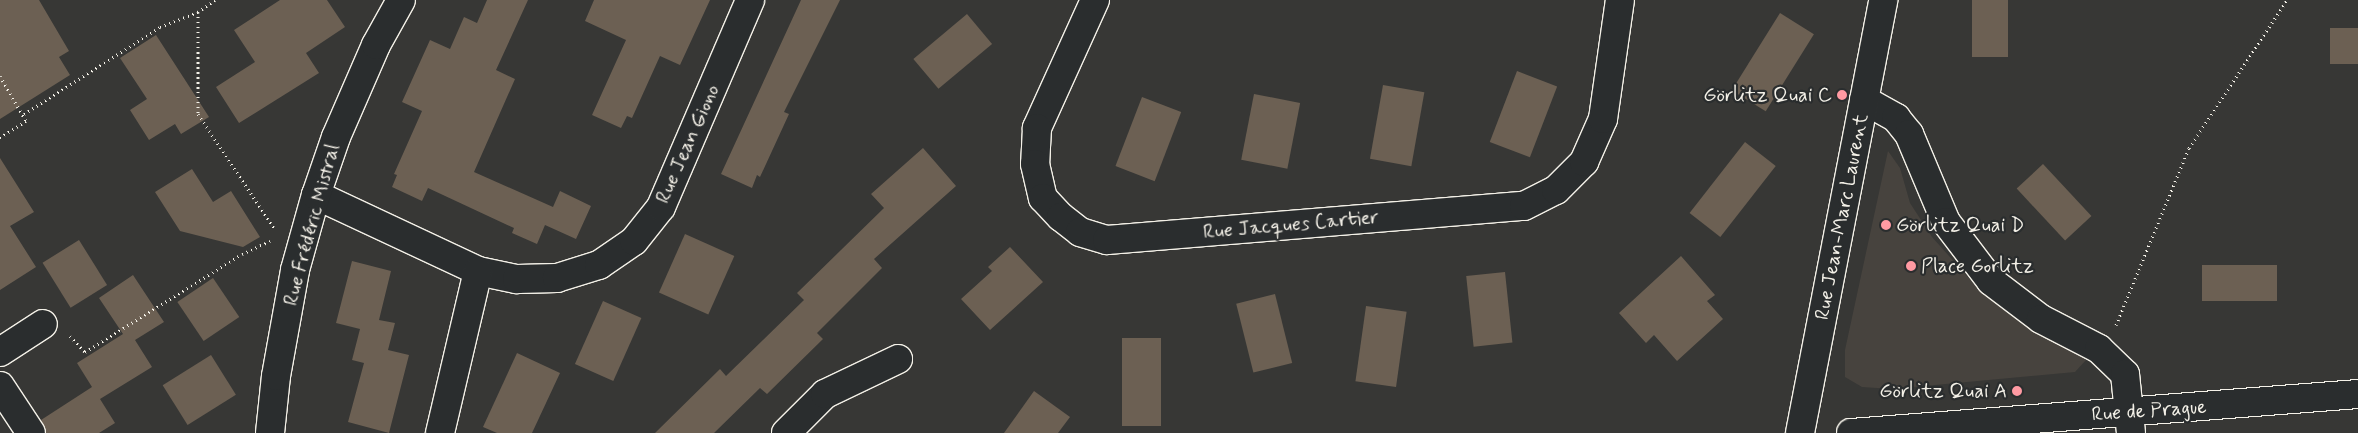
<!DOCTYPE html>
<html>
<head>
<meta charset="utf-8">
<style>
  body { margin:0 }
  #map { position:relative; width:2358px; height:433px; overflow:hidden; background:#373735; font-family:Mynerve,sans-serif }
  div>[style] { position:absolute }
  [style*='--x'] { left:calc(var(--x)*1px); top:calc(var(--y)*1px); width:calc(var(--w)*1px); rotate:calc(var(--a)*1deg) }
  .built>* { inset:0; background:#47433e }
  .building>* { inset:0; background:#6c6053; transform-origin:0 0 }
  .path>* { height:3px; margin-top:-1.5px; transform-origin:0; background:repeating-linear-gradient(90deg,#f4f1e8 0 1px,transparent 0 5px) }
  .roads { filter:drop-shadow(1px 0 #f4f1e8) drop-shadow(-1px 0 #f4f1e8) drop-shadow(0 1px #f4f1e8) drop-shadow(0 -1px #f4f1e8) }
  .minor>* { height:28px; margin:-14px; padding:0 14px; transform-origin:14px; border-radius:14px; background:#2a2d2e }
  .dots>* { width:14px; height:14px; translate:-50% -50%; box-sizing:border-box; border:2px solid #2a2d2e; border-radius:50% }
  span { translate:-50% -50%; white-space:nowrap; text-align:center; line-height:1.15; -webkit-text-stroke:4.5px #2a2d2e; paint-order:stroke }
  .poi-label { font-size:20px; color:#f4f1e8 }
  .right { translate:-100% -50%; text-align:right }
  .left { translate:0 -50%; text-align:left }
  .street-label { font-size:20px; color:#f4f1e8 }
</style>
</head>
<body>
<div id="map">
  <div class="built">
    <div style="clip-path:polygon(1888px 151px,1900px 168px,1910px 203px,1932px 237px,1984px 295px,2086px 360px,2075px 372px,1892px 389px,1862px 387px,1845px 377px,1845px 350px)"></div>
  </div>
  <div class="building">
    <div style="clip-path:polygon(0 0,39px 0,69px 51px,59px 57px,70px 75px,0 119px)"></div>
    <div style="clip-path:polygon(280px 0,327px 0,345px 27px,306px 53px,319px 73px,239px 123px,216px 87px,255px 62px,234px 30px)"></div>
    <div style="clip-path:polygon(487px 0,528px 0,496px 70px,515px 79px,474px 172px,553px 207px,560px 191px,591px 206px,576px 239px,545px 225px,537px 244px,512px 233px,514px 228px,428px 188px,422px 201px,392px 187px,397px 175px,394px 174px,422px 111px,402px 102px,430px 40px,450px 49px,464px 17px,477px 23px)"></div>
    <div style="clip-path:polygon(594px 0,710px 0,680px 65px,660px 56px,632px 118px,627px 116px,621px 128px,592px 115px,626px 40px,585px 21px)"></div>
    <div style="clip-path:polygon(801px 0,840px 0,784px 112px,789px 114px,760px 177px,757px 175px,752px 188px,721px 174px)"></div>
    <div style="left:1972px;top:0;width:36px;height:57px"></div>
    <div style="left:1780px;top:13px;width:40px;height:91px;rotate:32deg"></div>
    <div style="left:967px;top:14px;width:39px;height:70px;rotate:50deg"></div>
    <div style="left:2330px;top:28px;width:28px;height:36px"></div>
    <div style="clip-path:polygon(156px 35px,209px 117px,181px 134px,175px 124px,149px 140px,130px 110px,147px 99px,120px 58px)"></div>
    <div style="left:1517px;top:71px;width:43px;height:76px;rotate:21deg"></div>
    <div style="left:1383px;top:85px;width:42px;height:75px;rotate:10deg"></div>
    <div style="left:1254px;top:94px;width:47px;height:67px;rotate:11deg"></div>
    <div style="left:1142px;top:97px;width:42px;height:74px;rotate:21deg"></div>
    <div style="left:1745px;top:142px;width:39px;height:90px;rotate:38deg"></div>
    <div style="clip-path:polygon(923px 148px,956px 186px,874px 259px,882px 268px,817px 333px,823px 339px,767px 394px,760px 388px,714px 433px,655px 433px,720px 369px,726px 376px,804px 300px,797px 293px,884px 208px,871px 194px)"></div>
    <div style="clip-path:polygon(0 158px,34px 212px,10px 226px,36px 267px,0 290px)"></div>
    <div style="left:2043px;top:164px;width:71px;height:36px;rotate:47deg"></div>
    <div style="clip-path:polygon(192px 169px,213px 202px,231px 191px,260px 237px,243px 247px,180px 231px,155px 192px)"></div>
    <div style="left:685px;top:234px;width:54px;height:64px;rotate:24deg"></div>
    <div style="left:79px;top:240px;width:53px;height:43px;rotate:58deg"></div>
    <div style="clip-path:polygon(1010px 247px,1043px 282px,990px 330px,961px 299px,992px 271px,988px 267px)"></div>
    <div style="clip-path:polygon(1681px 256px,1715px 295px,1707px 301px,1723px 319px,1677px 361px,1654px 335px,1646px 343px,1619px 313px)"></div>
    <div style="clip-path:polygon(352px 261px,391px 271px,379px 320px,395px 323px,388px 350px,409px 355px,389px 433px,348px 422px,364px 363px,352px 360px,360px 329px,336px 323px)"></div>
    <div style="left:2277px;top:265px;width:36px;height:75px;rotate:90deg"></div>
    <div style="left:1505px;top:272px;width:71px;height:39px;rotate:84deg"></div>
    <div style="clip-path:polygon(133px 275px,164px 322px,135px 340px,152px 367px,100px 399px,115px 423px,99px 433px,46px 433px,41px 420px,92px 387px,77px 363px,123px 334px,99px 298px)"></div>
    <div style="left:213px;top:278px;width:47px;height:43px;rotate:56deg"></div>
    <div style="left:1275px;top:294px;width:71px;height:40px;rotate:76deg"></div>
    <div style="left:603px;top:301px;width:42px;height:69px;rotate:24deg"></div>
    <div style="left:1366px;top:306px;width:41px;height:76px;rotate:8deg"></div>
    <div style="left:1161px;top:338px;width:88px;height:39px;rotate:90deg"></div>
    <div style="clip-path:polygon(517px 353px,560px 373px,532px 433px,497px 433px,483px 427px)"></div>
    <div style="left:211px;top:355px;width:47px;height:57px;rotate:58deg"></div>
    <div style="clip-path:polygon(1034px 391px,1070px 417px,1058px 433px,1004px 433px)"></div>
  </div>
  <div class="path">
    <div style="--x:215;--y:0;--w:21;--a:145"></div>
    <div style="--x:198;--y:12;--w:102;--a:90"></div>
    <div style="--x:198;--y:114;--w:137;--a:56.3"></div>
    <div style="--x:0;--y:76;--w:52;--a:60"></div>
    <div style="--x:26;--y:121;--w:31;--a:148"></div>
    <div style="--x:24;--y:114;--w:161;--a:-32.6"></div>
    <div style="--x:160;--y:27;--w:41;--a:-21.5"></div>
    <div style="--x:2116;--y:325;--w:191;--a:-67.6"></div>
    <div style="--x:2189;--y:148;--w:178;--a:-56.5"></div>
    <div style="--x:70;--y:336;--w:22;--a:47"></div>
    <div style="--x:85;--y:352;--w:185;--a:-32"></div>
    <div style="--x:242;--y:254;--w:31;--a:-25"></div>
  </div>
  <div class="roads">
    <div class="minor">
      <div style="--x:1095;--y:0;--w:141;--a:114.4"></div>
      <div style="--x:1037;--y:128;--w:36;--a:93"></div>
      <div style="--x:1035;--y:164;--w:35;--a:77"></div>
      <div style="--x:1043;--y:198;--w:26;--a:47"></div>
      <div style="--x:1061;--y:217;--w:24;--a:38"></div>
      <div style="--x:1080;--y:232;--w:28;--a:17"></div>
      <div style="--x:1107;--y:240;--w:418;--a:-4.7"></div>
      <div style="--x:1524;--y:206;--w:36;--a:-27"></div>
      <div style="--x:1556;--y:190;--w:40;--a:-45"></div>
      <div style="--x:1584;--y:162;--w:47;--a:-66.2"></div>
      <div style="--x:1603;--y:119;--w:120;--a:-81.9"></div>
      <div style="--x:1864;--y:100;--w:37;--a:29"></div>
      <div style="--x:1896;--y:118;--w:21;--a:51"></div>
      <div style="--x:1909;--y:134;--w:95;--a:67.2"></div>
      <div style="--x:1946;--y:222;--w:74;--a:52.7"></div>
      <div style="--x:1991;--y:281;--w:63;--a:37.2"></div>
      <div style="--x:2041;--y:319;--w:65;--a:27.3"></div>
      <div style="--x:2099;--y:349;--w:36;--a:44"></div>
      <div style="--x:2125;--y:374;--w:59;--a:84.2"></div>
      <div style="--x:316;--y:195;--w:179;--a:25.1"></div>
      <div style="--x:478;--y:271;--w:40;--a:12"></div>
      <div style="--x:517;--y:279;--w:40;--a:-1.4"></div>
      <div style="--x:557;--y:278;--w:44;--a:-17.2"></div>
      <div style="--x:599;--y:265;--w:42;--a:-34.4"></div>
      <div style="--x:634;--y:241;--w:43;--a:-51.5"></div>
      <div style="--x:661;--y:207;--w:225;--a:-66.7"></div>
      <div style="--x:0;--y:352;--w:51;--a:-33.1"></div>
      <div style="--x:0;--y:386;--w:56;--a:56.6"></div>
      <div style="--x:270;--y:433;--w:57;--a:-84"></div>
      <div style="--x:276;--y:376;--w:108;--a:-79.8"></div>
      <div style="--x:295;--y:270;--w:78;--a:-74.4"></div>
      <div style="--x:316;--y:195;--w:61;--a:-71"></div>
      <div style="--x:336;--y:137;--w:100;--a:-66.5"></div>
      <div style="--x:376;--y:45;--w:51;--a:-60.9"></div>
      <div style="--x:440;--y:433;--w:166;--a:-76.8"></div>
      <div style="--x:786;--y:433;--w:55;--a:-45"></div>
      <div style="--x:825;--y:394;--w:81;--a:-25.6"></div>
      <div style="--x:1800;--y:433;--w:441;--a:-79.1"></div>
      <div style="--x:1851;--y:433;--w:508;--a:-4.4"></div>
    </div>
  </div>
  <div class="dots">
    <div style="left:1842px;top:95px;background:#ff9aa2"></div>
    <div style="left:1886px;top:225px;background:#ff9aa2"></div>
    <div style="left:1911px;top:266px;background:#ff9aa2"></div>
    <div style="left:2017px;top:391px;background:#ff9aa2"></div>
  </div>
  <div class="poi-label">
    <span class="right" style="left:1832px;top:95px">Görlitz Quai C</span>
    <span class="left" style="left:1896px;top:225px">Görlitz Quai D</span>
    <span class="left" style="left:1921px;top:266px">Place Gorlitz</span>
    <span class="right" style="left:2007px;top:391px">Görlitz Quai A</span>
  </div>
  <div class="street-label">
    <span style="left:688px;top:144px;rotate:-66deg">Rue Jean Giono</span>
    <span style="left:1842px;top:217px;rotate:-79deg">Rue Jean-Marc Laurent</span>
    <span style="left:312px;top:225px;rotate:-75deg">Rue Frédéric Mistral</span>
    <span style="left:1291px;top:225px;rotate:-5deg">Rue Jacques Cartier</span>
    <span style="left:2149px;top:411px;rotate:-4deg">Rue de Prague</span>
  </div>
</div>
</body>
</html>
